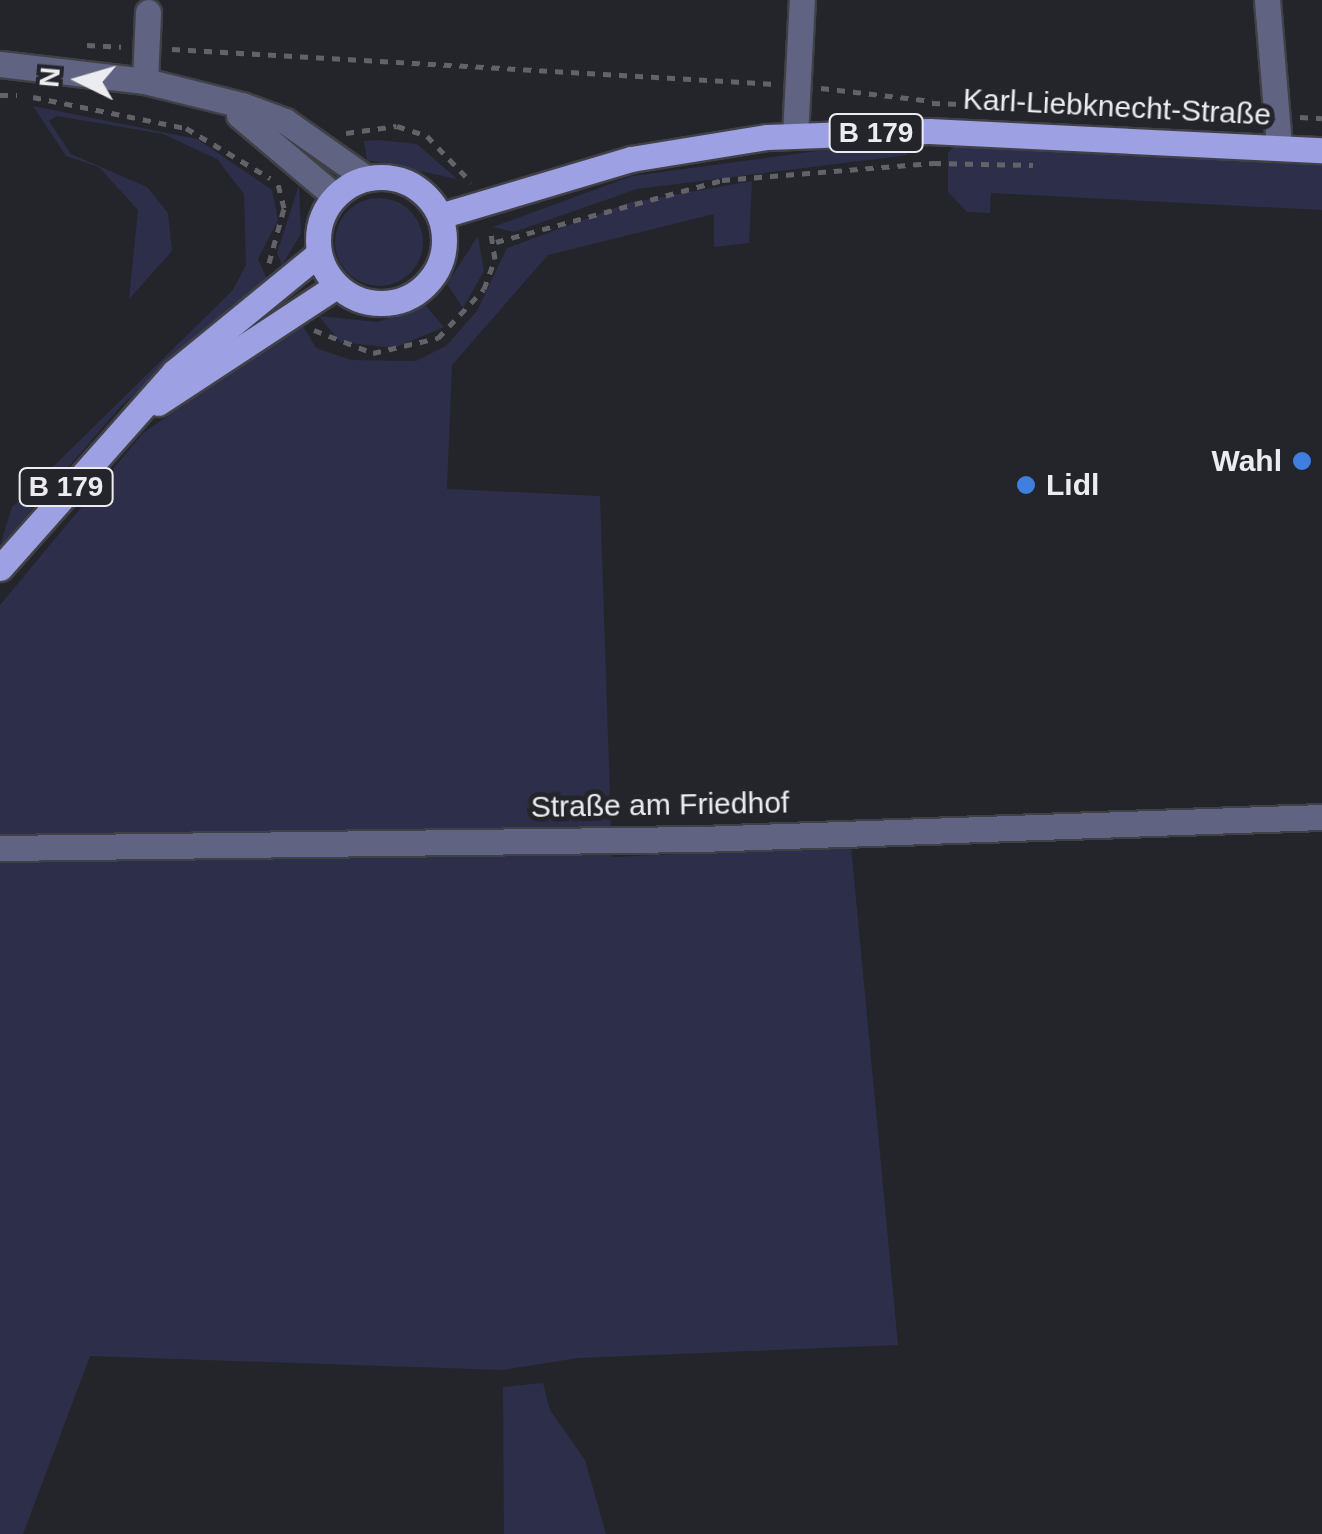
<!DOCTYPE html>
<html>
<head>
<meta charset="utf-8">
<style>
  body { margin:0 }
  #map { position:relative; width:1322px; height:1534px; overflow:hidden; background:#24252b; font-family:Helvetica,sans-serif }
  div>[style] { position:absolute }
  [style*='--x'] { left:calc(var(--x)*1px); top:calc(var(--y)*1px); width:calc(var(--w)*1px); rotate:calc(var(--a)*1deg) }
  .green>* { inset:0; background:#2d2e4a }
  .round { border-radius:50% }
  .path>* { height:5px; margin-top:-2.5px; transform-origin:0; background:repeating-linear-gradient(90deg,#626268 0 8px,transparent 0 16px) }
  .roads { filter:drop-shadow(2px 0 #404147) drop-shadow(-2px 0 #404147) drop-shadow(0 2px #404147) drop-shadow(0 -2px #404147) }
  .minor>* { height:25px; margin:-12.5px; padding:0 12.5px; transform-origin:12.5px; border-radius:12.5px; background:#616383 }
  .major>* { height:25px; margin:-12.5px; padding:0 12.5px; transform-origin:12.5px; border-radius:12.5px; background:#9da0e2 }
  .major>.ring { margin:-12.5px; padding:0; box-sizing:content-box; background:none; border:25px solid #9da0e2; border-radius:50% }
  .dots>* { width:28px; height:28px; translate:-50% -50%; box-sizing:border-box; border:5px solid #24252b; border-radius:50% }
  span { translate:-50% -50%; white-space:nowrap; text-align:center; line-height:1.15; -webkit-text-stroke:10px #24252b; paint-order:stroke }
  .shield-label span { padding:2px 8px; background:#24252b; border:2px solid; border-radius:8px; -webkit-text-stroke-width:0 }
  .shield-label { font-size:28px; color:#ececf0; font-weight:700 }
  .street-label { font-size:30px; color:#ececf0 }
  .poi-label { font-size:30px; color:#ececf0; font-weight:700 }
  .right { translate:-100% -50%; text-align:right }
  .left { translate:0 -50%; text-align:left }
  .north { position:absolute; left:30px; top:30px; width:100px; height:100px; -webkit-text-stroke:8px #24252b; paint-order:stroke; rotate:275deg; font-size:28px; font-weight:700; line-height:40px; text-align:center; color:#ececf0 }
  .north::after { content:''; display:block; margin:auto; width:35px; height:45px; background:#ececf0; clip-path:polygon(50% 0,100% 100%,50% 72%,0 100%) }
</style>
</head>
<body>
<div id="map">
  <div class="green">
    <div style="clip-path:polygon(33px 106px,197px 139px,272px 190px,278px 220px,258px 259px,267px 279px,122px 405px,0 546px,12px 507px,233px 290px,246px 265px,244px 194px,217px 159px,163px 134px,57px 116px,49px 121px,71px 154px,147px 187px,168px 213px,172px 251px,129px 299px,138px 210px,99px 167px,66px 156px)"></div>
    <div style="clip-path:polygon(378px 140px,417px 144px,457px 179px,367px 160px,364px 141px)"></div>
    <div style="clip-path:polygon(898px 140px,908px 155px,637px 189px,514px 232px,493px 227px,632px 176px)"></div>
    <div style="clip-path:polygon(957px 144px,1322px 163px,1322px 210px,991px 193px,990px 213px,967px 212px,948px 192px,948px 153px)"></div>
    <div style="clip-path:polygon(752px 181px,749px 243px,714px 247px,714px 214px,548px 255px,452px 365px,447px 489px,600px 496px,612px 857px,851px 846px,898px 1345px,578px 1358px,502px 1370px,90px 1356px,23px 1534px,0 1534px,0 605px,143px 433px,302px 324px,316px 348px,351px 360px,416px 361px,446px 346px,477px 311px,507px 248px,628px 203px)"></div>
    <div style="clip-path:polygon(299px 185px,301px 234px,282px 265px,277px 253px)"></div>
    <div class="round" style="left:335px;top:198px;width:88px;height:88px"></div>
    <div style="clip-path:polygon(478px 236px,484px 271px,463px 308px,447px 284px)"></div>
    <div style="clip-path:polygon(426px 306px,444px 327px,394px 348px,340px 342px,319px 316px,377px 322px)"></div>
    <div style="clip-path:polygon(543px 1383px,550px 1410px,585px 1460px,606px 1534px,504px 1534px,503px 1387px)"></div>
  </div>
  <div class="path">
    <div style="--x:87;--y:45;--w:34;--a:3"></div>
    <div style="--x:172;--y:49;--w:604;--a:3.32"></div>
    <div style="--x:821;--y:88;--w:112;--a:6.7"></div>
    <div style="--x:0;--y:95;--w:17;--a:0"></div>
    <div style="--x:33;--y:97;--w:156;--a:11.5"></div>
    <div style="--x:186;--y:128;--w:98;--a:30.8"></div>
    <div style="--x:932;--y:103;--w:317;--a:1.8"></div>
    <div style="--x:1300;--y:117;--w:22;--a:3"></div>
    <div style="--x:346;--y:133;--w:51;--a:-7.8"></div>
    <div style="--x:397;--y:126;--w:32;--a:18"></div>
    <div style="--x:427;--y:136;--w:64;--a:46.3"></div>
    <div style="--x:496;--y:242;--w:234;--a:-15.3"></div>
    <div style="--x:722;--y:180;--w:212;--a:-4.6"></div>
    <div style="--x:933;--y:163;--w:100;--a:1.1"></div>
    <div style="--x:269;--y:263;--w:57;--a:-74.7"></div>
    <div style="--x:284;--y:208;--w:25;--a:-104"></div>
    <div style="--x:314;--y:330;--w:63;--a:21.3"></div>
    <div style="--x:373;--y:353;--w:67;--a:-13"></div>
    <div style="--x:438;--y:338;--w:67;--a:-46.8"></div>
    <div style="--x:484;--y:289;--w:32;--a:-70"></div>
    <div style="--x:495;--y:259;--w:30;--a:-99"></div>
  </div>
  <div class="roads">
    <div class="minor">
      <div style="--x:1267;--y:0;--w:147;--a:85.3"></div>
      <div style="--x:0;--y:64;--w:146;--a:6.7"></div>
      <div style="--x:145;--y:81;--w:100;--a:13.9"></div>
      <div style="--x:242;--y:105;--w:46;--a:20.4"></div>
      <div style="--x:285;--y:121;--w:99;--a:35.1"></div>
      <div style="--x:145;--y:81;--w:69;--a:-87.5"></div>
      <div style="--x:239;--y:115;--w:126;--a:40.2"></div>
      <div style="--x:795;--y:136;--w:136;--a:-87.1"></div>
      <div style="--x:0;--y:848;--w:701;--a:-0.74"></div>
      <div style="--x:701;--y:839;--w:621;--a:-2.03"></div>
    </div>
    <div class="major">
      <div class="ring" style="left:318px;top:177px;width:101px;height:101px"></div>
      <div style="--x:440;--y:216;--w:199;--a:-16.6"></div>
      <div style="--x:631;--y:159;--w:138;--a:-9.2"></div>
      <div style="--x:767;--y:137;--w:162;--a:-2.1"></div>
      <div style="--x:929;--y:131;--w:393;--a:2.8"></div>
      <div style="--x:158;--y:403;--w:213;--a:-33.3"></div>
      <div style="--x:0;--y:568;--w:262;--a:-48.4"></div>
      <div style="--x:174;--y:372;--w:186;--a:-39.3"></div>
    </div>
  </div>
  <div class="dots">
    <div style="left:1302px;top:461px;background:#3f7fe0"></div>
    <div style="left:1026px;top:485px;background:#3f7fe0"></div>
  </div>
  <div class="shield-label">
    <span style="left:876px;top:133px">B 179</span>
    <span style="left:66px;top:487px">B 179</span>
  </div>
  <div class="street-label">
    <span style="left:1117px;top:107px;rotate:3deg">Karl-Liebknecht-Straße</span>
    <span style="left:660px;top:805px;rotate:-1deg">Straße am Friedhof</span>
  </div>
  <div class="poi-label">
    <span class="right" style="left:1282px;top:461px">Wahl</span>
    <span class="left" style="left:1046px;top:485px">Lidl</span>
  </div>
  <div class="north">N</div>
</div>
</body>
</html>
